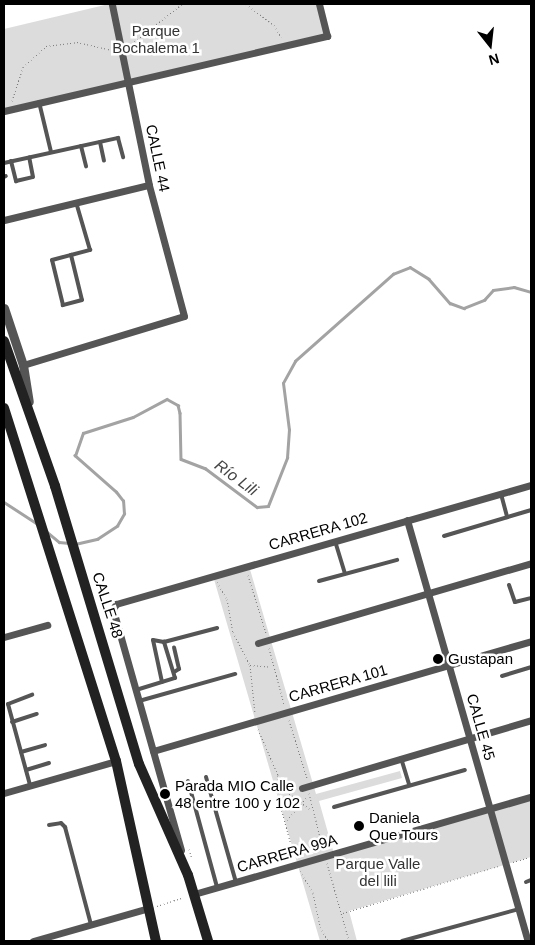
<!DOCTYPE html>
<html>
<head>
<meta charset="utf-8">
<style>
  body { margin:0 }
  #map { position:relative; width:535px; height:945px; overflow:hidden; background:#fff; font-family:Helvetica,sans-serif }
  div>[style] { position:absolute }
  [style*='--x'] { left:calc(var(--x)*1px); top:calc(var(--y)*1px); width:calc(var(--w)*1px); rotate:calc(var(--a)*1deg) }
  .green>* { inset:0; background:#dcdcdc }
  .stream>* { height:2.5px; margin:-1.25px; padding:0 1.25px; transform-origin:1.25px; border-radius:1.25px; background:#a3a3a3 }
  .path>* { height:1px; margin-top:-0.5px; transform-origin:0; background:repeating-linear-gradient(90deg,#777 0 1px,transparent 0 3.5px) }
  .service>* { height:4px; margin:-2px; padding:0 2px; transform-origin:2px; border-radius:2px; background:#555 }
  .minor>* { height:7px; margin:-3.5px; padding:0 3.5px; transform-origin:3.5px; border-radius:3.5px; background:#555 }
  .tertiary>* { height:9px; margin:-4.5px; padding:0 4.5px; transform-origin:4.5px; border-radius:4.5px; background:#555 }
  .secondary>* { height:10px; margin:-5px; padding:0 5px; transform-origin:5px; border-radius:5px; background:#222 }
  .dots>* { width:14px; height:14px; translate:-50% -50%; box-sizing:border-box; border:2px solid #fff; border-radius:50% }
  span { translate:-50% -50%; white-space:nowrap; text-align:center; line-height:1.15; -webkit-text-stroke:5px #fff; paint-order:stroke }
  .park-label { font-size:15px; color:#333 }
  .street-label { font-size:15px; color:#000 }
  .poi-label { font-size:15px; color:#000 }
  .left { translate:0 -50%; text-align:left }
  .water-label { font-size:16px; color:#444; font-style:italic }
  .frame { position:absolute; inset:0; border:5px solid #000; pointer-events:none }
  .north { position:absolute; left:465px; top:20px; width:50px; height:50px; -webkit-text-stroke:4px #fff; paint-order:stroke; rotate:164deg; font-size:14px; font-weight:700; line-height:20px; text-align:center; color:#000 }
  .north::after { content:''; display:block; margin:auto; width:18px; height:22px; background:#000; clip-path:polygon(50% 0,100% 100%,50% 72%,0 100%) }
</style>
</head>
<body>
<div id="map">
  <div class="green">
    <div style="clip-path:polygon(109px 4px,319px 4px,327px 36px,4px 111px,4px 29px)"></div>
    <div style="clip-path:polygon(249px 566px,316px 794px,400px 771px,402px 778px,319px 801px,334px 854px,531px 797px,531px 857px,349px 911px,357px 941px,320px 941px,213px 576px)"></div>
  </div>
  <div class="stream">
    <div style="--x:4;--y:502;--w:38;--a:33"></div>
    <div style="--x:46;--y:531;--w:17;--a:40"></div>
    <div style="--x:59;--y:542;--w:10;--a:6"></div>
    <div style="--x:75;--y:544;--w:23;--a:-13"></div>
    <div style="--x:97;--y:539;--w:24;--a:-33"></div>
    <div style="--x:117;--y:526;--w:14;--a:-60"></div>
    <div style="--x:124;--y:514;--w:13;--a:-94"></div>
    <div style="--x:123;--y:501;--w:11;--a:-128"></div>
    <div style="--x:116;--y:492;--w:55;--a:-138.7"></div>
    <div style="--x:75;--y:456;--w:24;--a:-71"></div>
    <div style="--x:83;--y:433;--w:52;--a:-17.7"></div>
    <div style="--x:133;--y:417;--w:38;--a:-28"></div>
    <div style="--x:167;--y:399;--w:13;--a:29"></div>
    <div style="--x:178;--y:405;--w:8;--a:76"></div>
    <div style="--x:180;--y:413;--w:46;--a:88.8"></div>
    <div style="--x:181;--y:459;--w:26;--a:21"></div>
    <div style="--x:205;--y:468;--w:65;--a:36.9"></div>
    <div style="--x:257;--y:507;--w:11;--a:-5"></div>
    <div style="--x:268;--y:506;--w:52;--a:-68.4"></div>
    <div style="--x:287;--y:458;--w:28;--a:-86"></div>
    <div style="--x:289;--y:430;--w:47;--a:-97.3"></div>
    <div style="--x:283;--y:383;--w:25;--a:-61"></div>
    <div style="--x:295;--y:361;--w:131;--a:-41.6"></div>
    <div style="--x:393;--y:274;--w:18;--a:-22"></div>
    <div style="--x:410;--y:267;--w:22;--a:32"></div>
    <div style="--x:429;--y:279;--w:32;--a:49"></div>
    <div style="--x:450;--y:303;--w:15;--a:20"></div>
    <div style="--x:464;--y:308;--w:22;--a:-22"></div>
    <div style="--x:484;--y:300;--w:13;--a:-48"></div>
    <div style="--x:493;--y:290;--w:21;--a:-8"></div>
    <div style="--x:514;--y:287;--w:18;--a:16"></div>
  </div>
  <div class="path">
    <div style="--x:246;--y:4;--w:35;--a:37"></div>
    <div style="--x:274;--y:25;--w:14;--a:60"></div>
    <div style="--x:129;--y:46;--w:68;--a:-38.4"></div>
    <div style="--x:12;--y:101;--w:36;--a:-72"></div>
    <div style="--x:23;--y:67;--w:31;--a:-42"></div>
    <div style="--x:46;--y:46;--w:31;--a:-7"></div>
    <div style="--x:77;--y:42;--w:37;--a:13"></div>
    <div style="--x:248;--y:575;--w:61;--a:72.8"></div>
    <div style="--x:217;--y:582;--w:20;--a:60"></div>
    <div style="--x:227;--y:599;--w:34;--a:80"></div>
    <div style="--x:233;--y:632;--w:37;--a:63"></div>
    <div style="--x:250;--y:665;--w:48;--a:84.1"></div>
    <div style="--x:269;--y:648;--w:58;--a:75"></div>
    <div style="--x:250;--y:665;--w:21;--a:5"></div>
    <div style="--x:289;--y:720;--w:61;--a:72.8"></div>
    <div style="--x:258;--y:729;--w:50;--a:66.5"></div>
    <div style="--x:278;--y:775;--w:25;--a:88"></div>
    <div style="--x:279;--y:800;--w:58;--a:75"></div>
    <div style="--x:278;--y:785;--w:41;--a:37.1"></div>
    <div style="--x:309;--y:793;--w:58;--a:76"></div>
    <div style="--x:287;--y:820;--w:30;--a:-49"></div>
    <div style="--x:189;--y:849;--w:10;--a:73"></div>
    <div style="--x:513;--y:862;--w:19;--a:-16"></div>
    <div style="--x:327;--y:863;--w:81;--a:74.2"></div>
    <div style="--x:300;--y:871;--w:26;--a:59"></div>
    <div style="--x:313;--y:893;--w:35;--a:78"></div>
    <div style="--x:320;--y:927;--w:16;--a:60"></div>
    <div style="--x:157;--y:906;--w:28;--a:-18"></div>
    <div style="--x:343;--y:913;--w:163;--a:-16.8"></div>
  </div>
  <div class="service">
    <div style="--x:39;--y:102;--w:51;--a:76.5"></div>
    <div style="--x:100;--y:142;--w:19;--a:78"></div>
    <div style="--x:81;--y:146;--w:21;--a:76"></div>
    <div style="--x:11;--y:161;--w:21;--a:76"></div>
    <div style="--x:16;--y:181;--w:17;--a:-13"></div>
    <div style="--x:33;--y:177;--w:20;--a:-101"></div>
    <div style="--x:4;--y:163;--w:117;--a:-12.4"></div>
    <div style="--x:118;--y:138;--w:20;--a:75"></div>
    <div style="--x:4;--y:177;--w:2;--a:-27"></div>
    <div style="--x:71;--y:255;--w:46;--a:76.3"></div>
    <div style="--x:82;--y:300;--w:20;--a:165"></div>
    <div style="--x:63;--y:305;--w:46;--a:-103.7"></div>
    <div style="--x:52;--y:260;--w:20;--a:-15"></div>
    <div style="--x:71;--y:255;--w:20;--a:-15"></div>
    <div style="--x:90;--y:250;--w:50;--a:-106.3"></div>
    <div style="--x:501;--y:494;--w:24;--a:75"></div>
    <div style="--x:444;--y:536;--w:91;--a:-16.6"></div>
    <div style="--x:335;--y:541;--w:34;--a:73"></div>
    <div style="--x:319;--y:581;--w:81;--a:-15.1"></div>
    <div style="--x:509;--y:585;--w:18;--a:71"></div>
    <div style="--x:515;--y:602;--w:16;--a:-14"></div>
    <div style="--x:174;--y:672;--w:6;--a:-31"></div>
    <div style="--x:179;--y:669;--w:22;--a:-103"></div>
    <div style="--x:502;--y:676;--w:30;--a:-17"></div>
    <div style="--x:162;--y:682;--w:43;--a:-102.1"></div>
    <div style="--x:153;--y:640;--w:11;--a:10"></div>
    <div style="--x:164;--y:642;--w:55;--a:-14.8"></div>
    <div style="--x:136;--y:690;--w:41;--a:-17.1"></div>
    <div style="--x:175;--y:678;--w:38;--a:-107"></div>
    <div style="--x:139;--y:701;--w:100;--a:-15.7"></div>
    <div style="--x:12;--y:722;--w:26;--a:-18"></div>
    <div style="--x:21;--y:752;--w:25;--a:-16"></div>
    <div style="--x:401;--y:758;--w:28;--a:73"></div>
    <div style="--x:26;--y:770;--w:24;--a:-17"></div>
    <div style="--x:206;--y:777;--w:109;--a:74.1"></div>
    <div style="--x:188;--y:781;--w:110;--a:74.7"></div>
    <div style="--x:30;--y:785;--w:84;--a:-105.2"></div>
    <div style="--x:8;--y:704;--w:26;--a:-21"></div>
    <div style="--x:334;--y:807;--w:136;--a:-15.8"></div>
    <div style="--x:49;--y:825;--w:12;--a:-9"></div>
    <div style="--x:61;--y:823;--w:6;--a:45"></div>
    <div style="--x:65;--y:827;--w:101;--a:75.1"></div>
    <div style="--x:526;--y:882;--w:5;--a:-22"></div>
    <div style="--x:402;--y:941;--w:121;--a:-15.3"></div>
  </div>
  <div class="minor">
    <div style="--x:4;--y:111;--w:332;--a:-13.1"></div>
    <div style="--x:327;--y:36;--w:33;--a:-104"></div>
    <div style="--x:4;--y:220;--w:149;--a:-13.6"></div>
    <div style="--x:23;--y:365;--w:168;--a:-16.9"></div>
    <div style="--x:184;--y:316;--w:136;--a:-105"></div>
    <div style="--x:149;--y:185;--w:185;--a:-101.6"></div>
    <div style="--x:407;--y:520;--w:438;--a:74"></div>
    <div style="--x:4;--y:637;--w:45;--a:-15.6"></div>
    <div style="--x:258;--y:643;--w:284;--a:-16.3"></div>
    <div style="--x:153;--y:751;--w:394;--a:-16.2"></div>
    <div style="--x:302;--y:788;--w:239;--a:-16.5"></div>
    <div style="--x:4;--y:793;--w:116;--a:-15.9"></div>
    <div style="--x:181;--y:850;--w:250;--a:-105.8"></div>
    <div style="--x:113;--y:609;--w:6;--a:-59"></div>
    <div style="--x:116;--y:604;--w:432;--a:-16"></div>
    <div style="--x:194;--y:894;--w:351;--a:-16.1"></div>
    <div style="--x:33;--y:941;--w:121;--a:-15.9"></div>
  </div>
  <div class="tertiary">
    <div style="--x:4;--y:308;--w:60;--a:71.6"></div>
    <div style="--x:23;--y:365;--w:37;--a:81"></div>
  </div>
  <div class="secondary">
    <div style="--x:4;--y:341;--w:154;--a:70.6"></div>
    <div style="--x:55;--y:486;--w:290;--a:73.2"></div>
    <div style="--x:139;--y:764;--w:121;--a:66.2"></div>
    <div style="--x:188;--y:875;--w:69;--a:73.1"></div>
    <div style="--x:4;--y:408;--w:370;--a:72.4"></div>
    <div style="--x:116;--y:761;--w:184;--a:77.5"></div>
  </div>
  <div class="dots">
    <div style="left:438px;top:659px;background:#000"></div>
    <div style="left:165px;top:794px;background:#000"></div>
    <div style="left:359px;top:826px;background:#000"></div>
  </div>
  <div class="park-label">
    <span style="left:156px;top:39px">Parque<br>Bochalema 1</span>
    <span style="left:378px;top:872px">Parque Valle<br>del lili</span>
  </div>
  <div class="street-label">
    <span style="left:158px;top:158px;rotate:78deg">CALLE 44</span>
    <span style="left:318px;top:531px;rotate:-16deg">CARRERA 102</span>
    <span style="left:108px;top:605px;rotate:72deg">CALLE 48</span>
    <span style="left:338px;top:683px;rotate:-16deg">CARRERA 101</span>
    <span style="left:481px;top:727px;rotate:74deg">CALLE 45</span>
    <span style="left:287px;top:853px;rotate:-16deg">CARRERA 99A</span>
  </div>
  <div class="poi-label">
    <span class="left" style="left:448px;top:659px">Gustapan</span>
    <span class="left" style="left:175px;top:794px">Parada MIO Calle<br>48 entre 100 y 102</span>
    <span class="left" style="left:369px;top:826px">Daniela<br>Que Tours</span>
  </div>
  <div class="water-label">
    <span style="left:236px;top:478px;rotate:36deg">Río Lili</span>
  </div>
  <div class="frame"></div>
  <div class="north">N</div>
</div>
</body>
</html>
